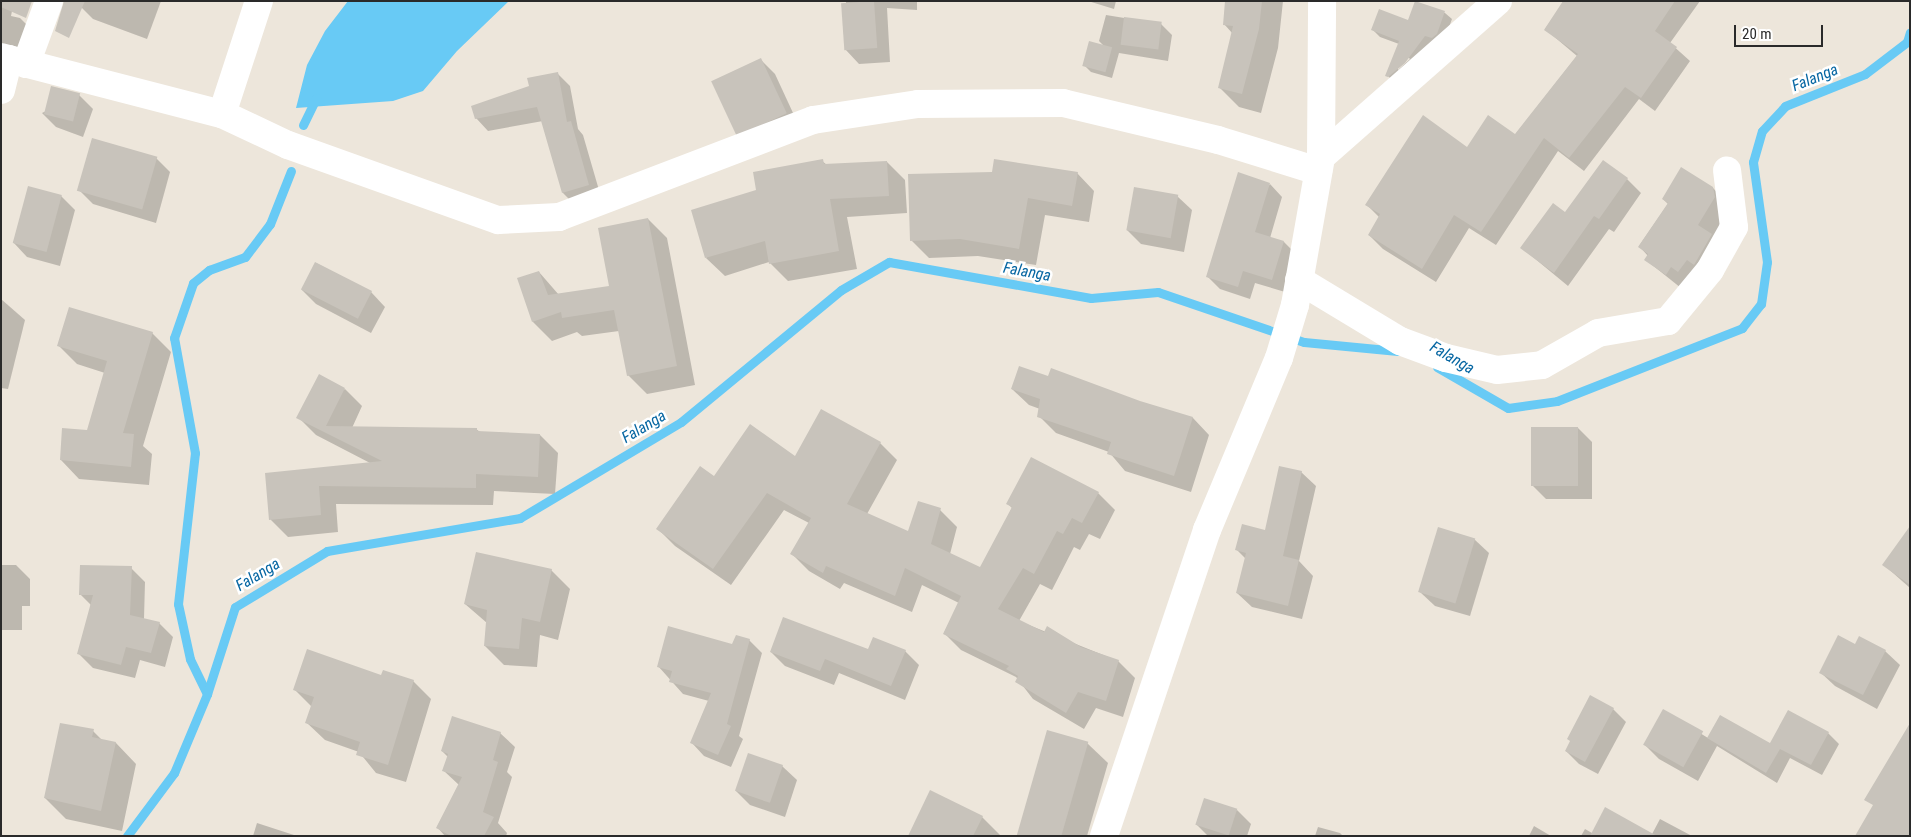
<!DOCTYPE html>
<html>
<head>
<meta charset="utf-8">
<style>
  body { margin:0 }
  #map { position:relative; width:1911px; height:837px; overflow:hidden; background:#ede6db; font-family:"Roboto Condensed",sans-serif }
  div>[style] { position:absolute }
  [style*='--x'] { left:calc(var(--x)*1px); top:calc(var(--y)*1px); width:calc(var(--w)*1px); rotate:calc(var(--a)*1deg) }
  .water>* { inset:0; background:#68caf5 }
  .shadow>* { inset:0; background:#0003 }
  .stream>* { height:9px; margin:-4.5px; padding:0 4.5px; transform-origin:4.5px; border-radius:4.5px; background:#68caf5 }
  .building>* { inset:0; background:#c8c3bb; transform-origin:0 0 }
  .street>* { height:28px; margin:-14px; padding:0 14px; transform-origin:14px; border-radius:14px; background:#fff }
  span { translate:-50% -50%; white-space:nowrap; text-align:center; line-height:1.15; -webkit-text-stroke:5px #fff; paint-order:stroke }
  .water-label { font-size:16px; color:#0666a2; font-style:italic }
  .frame { position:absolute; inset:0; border:2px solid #2a2a2a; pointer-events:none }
  .scale { position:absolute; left:1734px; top:25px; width:89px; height:22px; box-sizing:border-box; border:2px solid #2a2a2a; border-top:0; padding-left:6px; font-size:15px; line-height:18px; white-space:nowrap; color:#2a2a2a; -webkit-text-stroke:4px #fff; paint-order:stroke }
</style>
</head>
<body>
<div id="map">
  <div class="water">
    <div style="clip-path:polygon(348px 1px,509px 1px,457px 51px,423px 91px,393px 101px,296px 108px,307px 65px,325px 31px)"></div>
  </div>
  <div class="shadow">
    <div style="clip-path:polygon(1px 1px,14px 1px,11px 16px,20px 18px,38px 36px,33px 57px,1px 48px)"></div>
    <div style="clip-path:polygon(75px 1px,161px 1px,147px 39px,93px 19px)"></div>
    <div style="clip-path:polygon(846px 1px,917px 1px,917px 10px,887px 8px,890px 62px,859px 64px,845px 49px)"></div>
    <div style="clip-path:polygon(1088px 1px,1116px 1px,1114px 9px)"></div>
    <div style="clip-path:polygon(1226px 1px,1283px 1px,1278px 48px,1261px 113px,1239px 107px,1220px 88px,1233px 34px,1224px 24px)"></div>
    <div style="clip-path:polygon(1565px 1px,1700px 1px,1670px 43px,1690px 61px,1655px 111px,1639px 99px,1584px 171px,1558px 151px,1496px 245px,1469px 228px,1436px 282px,1383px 249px,1369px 235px,1380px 218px,1367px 205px,1467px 148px,1515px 135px,1577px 56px,1545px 29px)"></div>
    <div style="clip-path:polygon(evenodd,1416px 2px,1445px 13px,1452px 19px,1444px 41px,1394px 82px,1387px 75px,1399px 44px,1380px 37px,1373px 30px,1408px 22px,1416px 2px,1408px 57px,1410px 59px,1398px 70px,1398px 66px,1408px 57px)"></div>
    <div style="clip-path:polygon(1106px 15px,1161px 24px,1172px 35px,1168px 61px,1119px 53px,1112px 78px,1091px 72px,1084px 65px,1104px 46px,1099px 41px)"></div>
    <div style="clip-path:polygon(761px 60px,775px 74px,800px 128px,750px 147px,736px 133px)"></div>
    <div style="clip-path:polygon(557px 73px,570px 86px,578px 129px,583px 135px,601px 197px,575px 205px,563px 193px,543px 121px,488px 131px,476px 118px)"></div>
    <div style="clip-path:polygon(79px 95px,93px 109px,83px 137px,56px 127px,42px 113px)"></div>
    <div style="clip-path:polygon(156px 158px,170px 172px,156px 223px,93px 204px,79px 190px)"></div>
    <div style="clip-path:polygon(822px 161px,827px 165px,887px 162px,905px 180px,907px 213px,847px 217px,857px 269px,788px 281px,769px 262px,725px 276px,706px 258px,757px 191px)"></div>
    <div style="clip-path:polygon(1077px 173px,1094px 191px,1089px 222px,1045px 215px,1036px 265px,978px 256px,929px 258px,911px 240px)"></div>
    <div style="clip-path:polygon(1627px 179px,1641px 193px,1614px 232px,1609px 229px,1568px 286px,1522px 248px,1566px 214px)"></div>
    <div style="clip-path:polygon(1270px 184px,1282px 197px,1270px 238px,1284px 242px,1297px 255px,1285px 292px,1255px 283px,1250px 299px,1220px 289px,1207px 276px)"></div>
    <div style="clip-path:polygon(1713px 188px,1727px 203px,1725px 249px,1681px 288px,1646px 260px,1648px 256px,1639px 246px,1668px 204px,1663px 199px)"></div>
    <div style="clip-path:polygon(61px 196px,75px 210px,60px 266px,27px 257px,13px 242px)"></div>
    <div style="clip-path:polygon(1177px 196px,1192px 210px,1184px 252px,1141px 244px,1127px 230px)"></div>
    <div style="clip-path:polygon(648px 219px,667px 238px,695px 385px,647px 394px,628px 375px,619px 331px,582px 336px,577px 332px,552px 341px,533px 322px,539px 272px,559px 295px,611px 287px)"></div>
    <div style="clip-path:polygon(316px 263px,371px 292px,385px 307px,371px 333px,316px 304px,302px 290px)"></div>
    <div style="clip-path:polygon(1px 299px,25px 320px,8px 389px,1px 388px)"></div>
    <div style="clip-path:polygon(152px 333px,171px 352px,143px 446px,152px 454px,149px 485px,79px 479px,61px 460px,88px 432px,105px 373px,77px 364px,59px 346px)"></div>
    <div style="clip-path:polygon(1049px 378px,1193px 418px,1209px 435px,1191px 492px,1125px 471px,1109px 452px,1056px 433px,1039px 416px,1040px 409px,1029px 405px,1012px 389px)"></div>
    <div style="clip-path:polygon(345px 389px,362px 406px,352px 428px,476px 429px,480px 432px,540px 435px,558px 453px,555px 494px,494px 491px,493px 505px,336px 504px,338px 532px,288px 537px,271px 520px,266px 474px,372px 464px,316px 435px,298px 417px)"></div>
    <div style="clip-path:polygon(1578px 428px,1592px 442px,1592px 499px,1546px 499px,1532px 485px)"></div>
    <div style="clip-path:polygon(880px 443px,897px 460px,867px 514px,909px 533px,940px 510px,957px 527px,950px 554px,981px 569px,1012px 508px,1008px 504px,1098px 493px,1115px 510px,1100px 539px,1089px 534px,1080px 550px,1074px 547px,1052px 590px,1040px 584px,1019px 621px,1118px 661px,1135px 678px,1123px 717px,1096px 708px,1084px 729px,1033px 699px,1016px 677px,961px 650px,944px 633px,959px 603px,922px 585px,912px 612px,844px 583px,840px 589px,809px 571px,792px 554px,809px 523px,784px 510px,731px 585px,675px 546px,658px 529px,714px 478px,795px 458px)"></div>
    <div style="clip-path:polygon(1301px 472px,1316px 486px,1299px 561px,1313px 576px,1302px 619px,1252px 607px,1237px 593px,1246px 559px,1237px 550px,1266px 531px)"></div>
    <div style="clip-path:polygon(1910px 528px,1910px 588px,1884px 565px)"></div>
    <div style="clip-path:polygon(1474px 539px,1489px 553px,1470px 616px,1435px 606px,1420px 592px)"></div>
    <div style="clip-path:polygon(1px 565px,16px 565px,30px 579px,30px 606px,22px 606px,22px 630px,1px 630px)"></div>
    <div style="clip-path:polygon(131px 568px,145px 582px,144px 619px,159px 623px,173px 637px,165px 667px,140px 660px,135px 678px,93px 668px,79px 654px,91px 605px,80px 594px)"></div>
    <div style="clip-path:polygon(551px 570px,570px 589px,558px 640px,540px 635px,537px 667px,504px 665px,485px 646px,487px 623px,465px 604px)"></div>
    <div style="clip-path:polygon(749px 640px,762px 653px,739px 736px,743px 739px,731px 767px,704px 756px,692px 743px,709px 701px,683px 694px,658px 666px)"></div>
    <div style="clip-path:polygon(868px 650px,905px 651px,919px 665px,905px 700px,839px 673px,834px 685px,785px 666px,771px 652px)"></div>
    <div style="clip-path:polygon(1885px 651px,1900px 665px,1877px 709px,1835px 686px,1820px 672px)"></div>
    <div style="clip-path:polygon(382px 677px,413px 681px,431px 699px,406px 782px,376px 773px,359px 752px,325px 740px,306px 722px,312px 707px,294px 689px)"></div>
    <div style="clip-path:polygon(1613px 709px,1626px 722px,1598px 774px,1579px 764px,1566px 751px)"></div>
    <div style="clip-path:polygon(1664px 711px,1708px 738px,1770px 744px,1828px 733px,1839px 744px,1822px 775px,1790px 758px,1777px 783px,1717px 746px,1698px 781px,1659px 759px,1645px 745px)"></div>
    <div style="clip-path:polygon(93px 731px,103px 741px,116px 743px,136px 764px,122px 831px,66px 819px,45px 798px)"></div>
    <div style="clip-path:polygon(500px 733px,515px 747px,507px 772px,512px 777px,498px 823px,507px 833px,506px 836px,445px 836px,437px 827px,459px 785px,444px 771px,448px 757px,442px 751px)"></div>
    <div style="clip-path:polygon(1087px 743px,1108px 763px,1087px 836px,1018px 836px)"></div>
    <div style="clip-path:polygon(782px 766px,797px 780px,785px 817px,750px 805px,736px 791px)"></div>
    <div style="clip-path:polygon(1237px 810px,1251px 824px,1247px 836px,1208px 836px,1197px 825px)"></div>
    <div style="clip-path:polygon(982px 817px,1001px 836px,909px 836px)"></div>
    <div style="clip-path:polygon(1660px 819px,1692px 836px,1581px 836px,1585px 829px,1592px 833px,1651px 836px)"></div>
    <div style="clip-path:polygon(257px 823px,297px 836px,253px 836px)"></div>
    <div style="clip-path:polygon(1534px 826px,1551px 836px,1529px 836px)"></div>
    <div style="clip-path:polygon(1318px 827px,1340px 833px,1343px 836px,1315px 836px)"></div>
  </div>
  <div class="stream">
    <div style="--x:303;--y:125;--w:30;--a:-64"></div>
    <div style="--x:1437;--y:367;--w:82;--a:30"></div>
    <div style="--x:1508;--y:408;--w:49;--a:-8.1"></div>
    <div style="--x:1557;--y:401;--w:199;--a:-21.5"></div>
    <div style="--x:1742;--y:328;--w:31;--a:-52"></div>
    <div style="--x:1761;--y:304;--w:42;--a:-81.9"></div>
    <div style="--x:1767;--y:262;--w:101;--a:-98"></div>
    <div style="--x:1753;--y:162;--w:32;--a:-74"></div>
    <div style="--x:1762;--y:131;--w:34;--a:-47"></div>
    <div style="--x:1785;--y:106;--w:86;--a:-21.8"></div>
    <div style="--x:1865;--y:74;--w:53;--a:-37.3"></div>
    <div style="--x:1907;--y:42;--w:10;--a:-73"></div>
    <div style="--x:207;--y:694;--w:39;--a:-116"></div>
    <div style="--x:190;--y:659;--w:56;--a:-102.3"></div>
    <div style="--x:178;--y:604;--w:152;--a:-83.6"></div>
    <div style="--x:195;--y:453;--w:117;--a:-100.3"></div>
    <div style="--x:174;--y:338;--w:58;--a:-70.9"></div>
    <div style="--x:193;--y:283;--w:21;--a:-39"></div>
    <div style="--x:209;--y:270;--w:38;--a:-20"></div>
    <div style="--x:245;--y:257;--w:41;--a:-52.9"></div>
    <div style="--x:270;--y:224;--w:57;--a:-68.4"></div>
    <div style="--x:127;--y:836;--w:79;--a:-53.3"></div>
    <div style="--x:174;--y:773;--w:86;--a:-67.3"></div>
    <div style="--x:207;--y:694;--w:91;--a:-72.2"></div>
    <div style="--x:235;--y:607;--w:108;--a:-31.3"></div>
    <div style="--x:327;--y:551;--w:196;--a:-9.7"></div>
    <div style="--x:520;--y:518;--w:187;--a:-30.8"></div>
    <div style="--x:681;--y:422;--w:207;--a:-39.5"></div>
    <div style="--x:841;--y:290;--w:56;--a:-30.3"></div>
    <div style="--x:889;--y:262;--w:205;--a:10.1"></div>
    <div style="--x:1091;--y:298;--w:67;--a:-5.1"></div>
    <div style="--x:1158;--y:292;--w:154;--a:18.9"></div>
    <div style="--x:1304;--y:342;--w:94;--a:5.5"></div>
  </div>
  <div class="building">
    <div style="clip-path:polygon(1px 1px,32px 1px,26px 18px,1px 7px)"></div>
    <div style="clip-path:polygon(64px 1px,85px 1px,69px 38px,55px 31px)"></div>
    <div style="left:874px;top:1px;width:47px;height:33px;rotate:86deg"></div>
    <div style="clip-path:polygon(1225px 1px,1262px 1px,1259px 29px,1242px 94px,1218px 88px,1233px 26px,1223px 25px)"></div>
    <div style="clip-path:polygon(1415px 1px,1445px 11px,1437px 34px,1432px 38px,1425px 36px,1405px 63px,1388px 77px,1385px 76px,1399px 41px,1371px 30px,1379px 9px,1408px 20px)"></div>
    <div style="clip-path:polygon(1563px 1px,1675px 1px,1655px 31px,1677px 47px,1641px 98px,1625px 87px,1569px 158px,1544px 138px,1481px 232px,1454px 215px,1422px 269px,1368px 235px,1380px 214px,1365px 205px,1423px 115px,1467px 147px,1488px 115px,1515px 134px,1578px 54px,1544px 30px)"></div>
    <div style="left:1124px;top:17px;width:38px;height:28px;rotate:7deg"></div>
    <div style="left:1089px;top:41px;width:24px;height:26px;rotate:15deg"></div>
    <div style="left:761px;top:58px;width:61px;height:55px;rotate:65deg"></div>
    <div style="clip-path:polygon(558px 72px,567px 122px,571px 121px,589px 185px,562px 193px,537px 107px,475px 119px,471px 106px,529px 86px,527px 78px)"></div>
    <div style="left:51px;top:86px;width:30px;height:29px;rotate:14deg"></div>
    <div style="left:92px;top:138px;width:68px;height:55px;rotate:16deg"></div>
    <div style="clip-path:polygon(823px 159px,824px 164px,887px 161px,889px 196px,830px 199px,839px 251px,769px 264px,765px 241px,705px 258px,691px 210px,756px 190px,753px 172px)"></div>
    <div style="clip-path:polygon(994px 159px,1078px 172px,1072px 206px,1028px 198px,1019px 249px,960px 239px,910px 241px,908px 174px,992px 172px)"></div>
    <div style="clip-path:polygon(1603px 160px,1628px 178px,1599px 219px,1594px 216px,1554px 273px,1520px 248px,1553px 203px,1565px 212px)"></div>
    <div style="clip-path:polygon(1681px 167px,1713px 187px,1715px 197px,1698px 225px,1712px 234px,1694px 265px,1687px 260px,1678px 272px,1671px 267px,1666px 275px,1644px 260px,1648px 254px,1638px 247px,1668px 203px,1662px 199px)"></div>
    <div style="clip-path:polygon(1238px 172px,1270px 183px,1255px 232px,1284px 241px,1272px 280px,1243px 271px,1238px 287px,1206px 277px)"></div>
    <div style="left:28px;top:186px;width:35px;height:59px;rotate:15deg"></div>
    <div style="left:1134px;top:187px;width:45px;height:44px;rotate:10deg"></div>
    <div style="clip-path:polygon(648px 218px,677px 366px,627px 376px,614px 310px,562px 318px,561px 312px,532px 322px,517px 278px,539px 271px,548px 295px,609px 286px,598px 228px)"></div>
    <div style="left:315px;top:262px;width:64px;height:31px;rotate:27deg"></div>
    <div style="clip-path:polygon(69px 307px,153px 332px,123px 433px,134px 434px,131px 467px,60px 460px,62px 428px,87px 430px,107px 361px,57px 346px)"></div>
    <div style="clip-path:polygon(1019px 366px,1048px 376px,1051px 368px,1140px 401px,1193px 417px,1174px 476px,1107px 454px,1111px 442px,1037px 417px,1040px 399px,1011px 389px)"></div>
    <div style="clip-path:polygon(319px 374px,345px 388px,326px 426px,477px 428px,477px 431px,540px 434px,538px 477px,476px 474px,476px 488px,319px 486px,321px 515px,269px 520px,265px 473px,382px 461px,296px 418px)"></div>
    <div style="clip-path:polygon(821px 409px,881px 442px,847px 504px,908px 531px,918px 501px,941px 508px,931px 544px,980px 567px,1012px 507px,1006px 504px,1031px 457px,1099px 492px,1082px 523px,1072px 518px,1063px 534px,1057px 531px,1034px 574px,1023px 568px,998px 609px,1044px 632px,1047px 626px,1081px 647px,1119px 660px,1106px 701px,1078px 692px,1066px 713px,1015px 682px,1018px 676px,1006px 669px,1009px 666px,943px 634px,961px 596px,905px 568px,895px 596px,826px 566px,823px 573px,790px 554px,811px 518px,767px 493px,713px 569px,656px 529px,700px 466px,714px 476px,750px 424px,795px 456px)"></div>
    <div style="left:1531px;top:427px;width:47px;height:59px"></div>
    <div style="clip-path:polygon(1279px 466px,1302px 471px,1283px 556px,1299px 560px,1288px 606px,1236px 593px,1246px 553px,1235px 550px,1242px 524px,1265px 530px)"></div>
    <div style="clip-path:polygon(1910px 526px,1910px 585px,1882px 565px)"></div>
    <div style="left:1438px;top:527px;width:39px;height:68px;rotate:17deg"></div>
    <div style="clip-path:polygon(476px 552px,552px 569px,540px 622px,522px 618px,519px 649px,484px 646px,487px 610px,464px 604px)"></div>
    <div style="clip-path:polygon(80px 565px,132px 566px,130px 615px,160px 622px,151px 653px,126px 647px,121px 665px,77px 654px,93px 595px,79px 595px)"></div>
    <div style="clip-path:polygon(783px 617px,868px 649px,873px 637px,906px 650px,891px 686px,825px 659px,820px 671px,770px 652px)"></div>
    <div style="clip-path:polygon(668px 626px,732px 644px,736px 635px,750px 639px,727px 724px,731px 726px,718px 755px,690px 743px,711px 693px,669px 682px,672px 671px,657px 667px)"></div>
    <div style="clip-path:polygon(1838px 635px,1855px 644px,1859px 636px,1886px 650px,1863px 695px,1819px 673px)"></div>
    <div style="clip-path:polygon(307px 649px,381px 675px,383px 670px,414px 680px,388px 765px,356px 755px,360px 742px,305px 723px,314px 697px,293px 690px)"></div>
    <div style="clip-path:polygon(1590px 695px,1614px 708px,1585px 762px,1565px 751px,1570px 741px,1567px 739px)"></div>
    <div style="left:1663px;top:709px;width:46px;height:41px;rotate:29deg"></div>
    <div style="clip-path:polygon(1788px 710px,1829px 732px,1811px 765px,1780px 749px,1766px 773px,1707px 738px,1720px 715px,1770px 743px)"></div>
    <div style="clip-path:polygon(452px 716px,501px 732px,493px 760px,498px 762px,483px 812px,494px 817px,484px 836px,451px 836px,436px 828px,462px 777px,442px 771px,448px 754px,441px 751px)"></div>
    <div style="clip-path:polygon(60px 723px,94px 729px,92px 737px,116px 742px,101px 811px,44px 798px)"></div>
    <div style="clip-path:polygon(1910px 723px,1910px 836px,1855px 836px,1873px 805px,1864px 800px)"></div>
    <div style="left:1047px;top:730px;width:43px;height:110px;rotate:16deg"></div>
    <div style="left:748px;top:753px;width:37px;height:40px;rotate:19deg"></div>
    <div style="clip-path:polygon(930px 790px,983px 816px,973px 836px,908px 836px)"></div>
    <div style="left:1204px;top:798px;width:35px;height:28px;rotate:18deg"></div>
    <div style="clip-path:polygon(1605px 807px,1657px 836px,1590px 836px)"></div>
  </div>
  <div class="street">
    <div style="--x:1;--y:57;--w:228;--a:14.5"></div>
    <div style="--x:222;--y:114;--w:73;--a:25.2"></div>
    <div style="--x:288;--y:145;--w:223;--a:19.7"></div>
    <div style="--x:498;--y:220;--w:61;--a:-2.8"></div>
    <div style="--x:559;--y:217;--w:272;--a:-20.9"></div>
    <div style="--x:813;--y:120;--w:106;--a:-8.7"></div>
    <div style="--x:918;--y:104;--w:145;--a:-0.4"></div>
    <div style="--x:1063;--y:103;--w:159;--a:13.4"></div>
    <div style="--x:1218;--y:140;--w:105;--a:17.2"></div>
    <div style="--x:26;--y:64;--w:67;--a:-69.9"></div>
    <div style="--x:1;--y:90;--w:32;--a:-76"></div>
    <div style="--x:222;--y:114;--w:119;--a:-71.9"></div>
    <div style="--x:1321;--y:157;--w:236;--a:-41.4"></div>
    <div style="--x:1299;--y:280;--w:118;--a:31.1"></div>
    <div style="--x:1400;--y:341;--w:49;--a:20.3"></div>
    <div style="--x:1446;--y:358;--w:52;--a:13.2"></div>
    <div style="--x:1497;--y:370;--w:45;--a:-6.3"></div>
    <div style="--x:1542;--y:365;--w:64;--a:-29.7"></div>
    <div style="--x:1598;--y:333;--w:71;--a:-9.7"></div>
    <div style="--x:1668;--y:321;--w:66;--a:-50.5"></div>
    <div style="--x:1710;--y:270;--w:49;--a:-60.8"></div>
    <div style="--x:1734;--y:227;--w:57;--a:-97"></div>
    <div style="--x:1104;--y:836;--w:323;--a:-71.4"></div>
    <div style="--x:1207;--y:530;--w:186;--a:-67.3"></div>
    <div style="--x:1279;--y:358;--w:55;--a:-73.2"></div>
    <div style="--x:1295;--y:305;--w:150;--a:-80"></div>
    <div style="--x:1321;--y:157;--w:156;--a:-89.6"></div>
  </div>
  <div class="water-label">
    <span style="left:1815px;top:78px;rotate:-22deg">Falanga</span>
    <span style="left:1027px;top:272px;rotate:10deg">Falanga</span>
    <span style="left:1452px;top:358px;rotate:30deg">Falanga</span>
    <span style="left:644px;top:427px;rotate:-31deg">Falanga</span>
    <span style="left:258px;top:575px;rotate:-31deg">Falanga</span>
  </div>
  <div class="frame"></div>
  <div class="scale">20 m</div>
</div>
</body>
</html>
